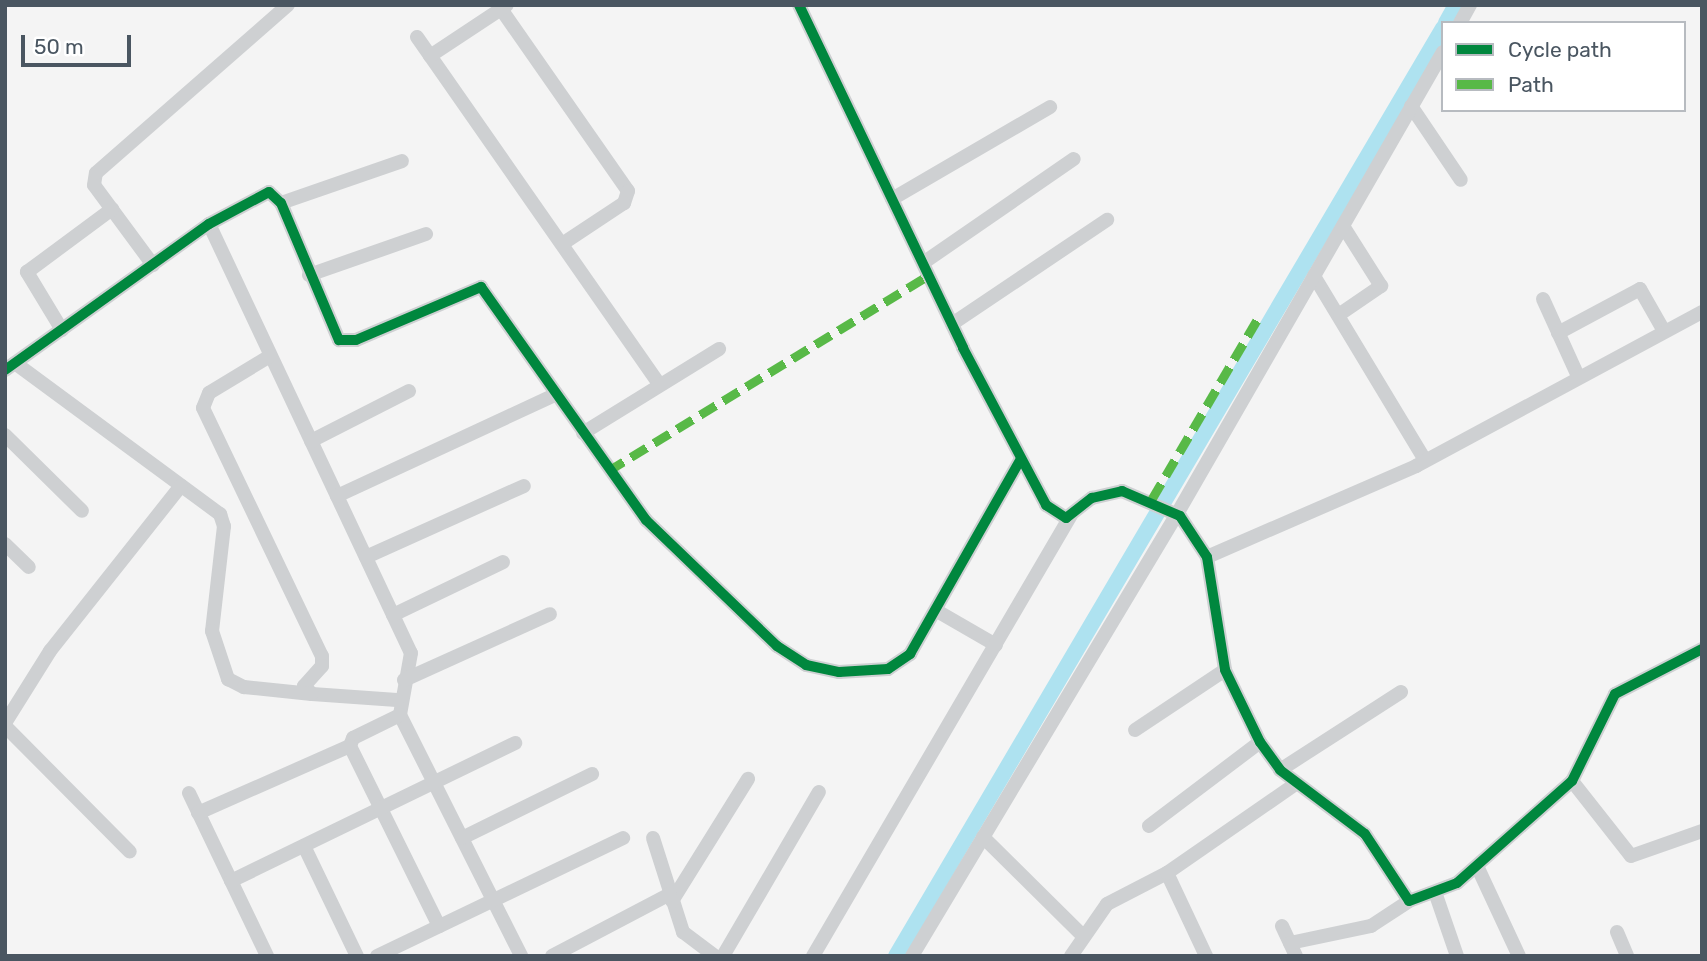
<!DOCTYPE html>
<html>
<head>
<meta charset="utf-8">
<style>
  body { margin:0 }
  #map { position:relative; width:1707px; height:961px; overflow:hidden; background:#f4f4f4; font-family:Rubik,sans-serif }
  div>[style] { position:absolute }
  [style*='--x'] { left:calc(var(--x)*1px); top:calc(var(--y)*1px); width:calc(var(--w)*1px); rotate:calc(var(--a)*1deg) }
  .canal>* { height:16px; margin:-8px; padding:0 8px; transform-origin:8px; border-radius:8px; background:#aee2f0 }
  .street>* { height:14px; margin:-7px; padding:0 7px; transform-origin:7px; border-radius:7px; background:#ced0d2 }
  .quiet>* { height:9px; margin-top:-4.5px; transform-origin:0; background:repeating-linear-gradient(90deg,#58b947 0 18px,transparent 0 27px) }
  .cycleway>* { height:10px; margin:-5px; padding:0 5px; transform-origin:5px; border-radius:5px; background:#00873e }
  span { translate:-50% -50%; white-space:nowrap; text-align:center; line-height:1.15; -webkit-text-stroke:7px #fff; paint-order:stroke }
  .frame { position:absolute; inset:0; border:7px solid #4a5661; pointer-events:none }
  .legend { position:absolute; left:1441px; top:21px; width:245px; height:91px; box-sizing:border-box; background:#fff; border:2px solid #b7bbc0; margin:0; padding:9px 12px; list-style:none; font-size:21px; color:#4a5661 }
  .legend li { display:flex; align-items:center; gap:14px; height:35px }
  .legend b { width:35px; border:2px solid #b7bbc0 }
  .scale { position:absolute; left:21px; top:35px; width:110px; height:32px; box-sizing:border-box; border:4px solid #4a5661; border-top:0; padding-left:9px; font-size:21px; line-height:24px; white-space:nowrap; color:#4a5661; -webkit-text-stroke:5px #fff; paint-order:stroke }
</style>
</head>
<body>
<div id="map">
  <div class="canal">
    <div style="--x:1446;--y:23;--w:21;--a:-61"></div>
    <div style="--x:896;--y:956;--w:1077;--a:-59.48"></div>
  </div>
  <div class="street">
    <div style="--x:799;--y:5;--w:380;--a:64.4"></div>
    <div style="--x:963;--y:348;--w:178;--a:62.1"></div>
    <div style="--x:1046;--y:505;--w:24;--a:33"></div>
    <div style="--x:1066;--y:518;--w:33;--a:-38"></div>
    <div style="--x:1092;--y:498;--w:31;--a:-13"></div>
    <div style="--x:1122;--y:491;--w:63;--a:23.3"></div>
    <div style="--x:1180;--y:516;--w:49;--a:56.6"></div>
    <div style="--x:1207;--y:557;--w:114;--a:80.9"></div>
    <div style="--x:1225;--y:670;--w:80;--a:64.1"></div>
    <div style="--x:1260;--y:742;--w:34;--a:54"></div>
    <div style="--x:1280;--y:770;--w:106;--a:37"></div>
    <div style="--x:1365;--y:834;--w:80;--a:56.7"></div>
    <div style="--x:1409;--y:901;--w:51;--a:-20.6"></div>
    <div style="--x:1457;--y:883;--w:154;--a:-41.6"></div>
    <div style="--x:1572;--y:781;--w:97;--a:-63.7"></div>
    <div style="--x:1615;--y:694;--w:98;--a:-27.3"></div>
    <div style="--x:501;--y:9;--w:222;--a:55.1"></div>
    <div style="--x:628;--y:191;--w:13;--a:108"></div>
    <div style="--x:624;--y:203;--w:74;--a:146.5"></div>
    <div style="--x:1460;--y:23;--w:21;--a:-61"></div>
    <div style="--x:417;--y:37;--w:424;--a:55.1"></div>
    <div style="--x:430;--y:56;--w:92;--a:-33.5"></div>
    <div style="--x:1411;--y:106;--w:89;--a:56"></div>
    <div style="--x:892;--y:199;--w:183;--a:-30.2"></div>
    <div style="--x:281;--y:203;--w:128;--a:-19.1"></div>
    <div style="--x:209;--y:224;--w:474;--a:64.8"></div>
    <div style="--x:411;--y:653;--w:63;--a:100.1"></div>
    <div style="--x:400;--y:715;--w:270;--a:63.3"></div>
    <div style="--x:923;--y:263;--w:183;--a:-34.6"></div>
    <div style="--x:153;--y:265;--w:99;--a:-126.4"></div>
    <div style="--x:94;--y:185;--w:12;--a:-81"></div>
    <div style="--x:96;--y:173;--w:255;--a:-41.2"></div>
    <div style="--x:309;--y:275;--w:124;--a:-19.3"></div>
    <div style="--x:1314;--y:276;--w:215;--a:58.9"></div>
    <div style="--x:1543;--y:299;--w:85;--a:65.6"></div>
    <div style="--x:1340;--y:314;--w:50;--a:-34.3"></div>
    <div style="--x:1381;--y:286;--w:71;--a:-122.3"></div>
    <div style="--x:952;--y:324;--w:187;--a:-33.9"></div>
    <div style="--x:62;--y:330;--w:68;--a:-121.1"></div>
    <div style="--x:27;--y:272;--w:106;--a:-36.5"></div>
    <div style="--x:1558;--y:333;--w:93;--a:-28.2"></div>
    <div style="--x:1640;--y:289;--w:48;--a:60.3"></div>
    <div style="--x:270;--y:356;--w:71;--a:148.8"></div>
    <div style="--x:209;--y:393;--w:16;--a:112"></div>
    <div style="--x:203;--y:408;--w:275;--a:64.4"></div>
    <div style="--x:322;--y:656;--w:10;--a:90"></div>
    <div style="--x:322;--y:666;--w:27;--a:132"></div>
    <div style="--x:304;--y:686;--w:11;--a:45"></div>
    <div style="--x:312;--y:694;--w:85;--a:4"></div>
    <div style="--x:15;--y:363;--w:255;--a:36.4"></div>
    <div style="--x:220;--y:514;--w:13;--a:72"></div>
    <div style="--x:224;--y:526;--w:106;--a:96.5"></div>
    <div style="--x:212;--y:631;--w:51;--a:71.6"></div>
    <div style="--x:228;--y:679;--w:18;--a:27"></div>
    <div style="--x:244;--y:687;--w:68;--a:5.9"></div>
    <div style="--x:5;--y:370;--w:251;--a:-35.6"></div>
    <div style="--x:209;--y:224;--w:68;--a:-28.1"></div>
    <div style="--x:269;--y:192;--w:16;--a:43"></div>
    <div style="--x:281;--y:203;--w:149;--a:67.1"></div>
    <div style="--x:339;--y:340;--w:17;--a:0"></div>
    <div style="--x:356;--y:340;--w:136;--a:-23"></div>
    <div style="--x:481;--y:287;--w:286;--a:54.7"></div>
    <div style="--x:646;--y:520;--w:182;--a:43.9"></div>
    <div style="--x:777;--y:646;--w:35;--a:33"></div>
    <div style="--x:806;--y:665;--w:34;--a:12"></div>
    <div style="--x:839;--y:672;--w:49;--a:-3.5"></div>
    <div style="--x:888;--y:669;--w:27;--a:-34"></div>
    <div style="--x:910;--y:654;--w:223;--a:-60.4"></div>
    <div style="--x:583;--y:433;--w:160;--a:-31.7"></div>
    <div style="--x:5;--y:435;--w:108;--a:44.6"></div>
    <div style="--x:311;--y:441;--w:110;--a:-27"></div>
    <div style="--x:337;--y:496;--w:242;--a:-24.9"></div>
    <div style="--x:5;--y:544;--w:33;--a:44"></div>
    <div style="--x:366;--y:557;--w:173;--a:-24.2"></div>
    <div style="--x:1207;--y:557;--w:228;--a:-23.5"></div>
    <div style="--x:1416;--y:466;--w:325;--a:-28.3"></div>
    <div style="--x:937;--y:611;--w:68;--a:30"></div>
    <div style="--x:393;--y:615;--w:122;--a:-25.7"></div>
    <div style="--x:404;--y:680;--w:160;--a:-24.3"></div>
    <div style="--x:400;--y:715;--w:52;--a:153.9"></div>
    <div style="--x:353;--y:738;--w:9;--a:111"></div>
    <div style="--x:350;--y:746;--w:201;--a:63.7"></div>
    <div style="--x:5;--y:723;--w:85;--a:-58"></div>
    <div style="--x:50;--y:651;--w:211;--a:-51.6"></div>
    <div style="--x:5;--y:726;--w:177;--a:45.2"></div>
    <div style="--x:1135;--y:730;--w:108;--a:-33.7"></div>
    <div style="--x:1280;--y:770;--w:144;--a:-32.8"></div>
    <div style="--x:1572;--y:781;--w:95;--a:51.8"></div>
    <div style="--x:1631;--y:856;--w:75;--a:-19.4"></div>
    <div style="--x:189;--y:793;--w:181;--a:64.4"></div>
    <div style="--x:198;--y:813;--w:166;--a:-23.8"></div>
    <div style="--x:1149;--y:826;--w:139;--a:-37.1"></div>
    <div style="--x:983;--y:837;--w:139;--a:44.7"></div>
    <div style="--x:462;--y:838;--w:145;--a:-26.2"></div>
    <div style="--x:653;--y:838;--w:99;--a:72.3"></div>
    <div style="--x:683;--y:932;--w:40;--a:37"></div>
    <div style="--x:304;--y:846;--w:122;--a:64.3"></div>
    <div style="--x:1477;--y:866;--w:99;--a:65"></div>
    <div style="--x:1167;--y:873;--w:92;--a:64.8"></div>
    <div style="--x:231;--y:881;--w:316;--a:-25.9"></div>
    <div style="--x:1436;--y:895;--w:65;--a:71"></div>
    <div style="--x:672;--y:901;--w:144;--a:-58.1"></div>
    <div style="--x:1282;--y:926;--w:33;--a:65"></div>
    <div style="--x:1617;--y:932;--w:26;--a:67"></div>
    <div style="--x:1290;--y:943;--w:83;--a:-11.9"></div>
    <div style="--x:1371;--y:926;--w:45;--a:-33.3"></div>
    <div style="--x:377;--y:956;--w:273;--a:-25.6"></div>
    <div style="--x:552;--y:956;--w:133;--a:-27.7"></div>
    <div style="--x:723;--y:956;--w:190;--a:-59.7"></div>
    <div style="--x:813;--y:956;--w:511;--a:-59.67"></div>
    <div style="--x:912;--y:956;--w:515;--a:-59.06"></div>
    <div style="--x:1177;--y:514;--w:533;--a:-60.07"></div>
    <div style="--x:1071;--y:956;--w:63;--a:-55.3"></div>
    <div style="--x:1107;--y:904;--w:68;--a:-27.3"></div>
    <div style="--x:1167;--y:873;--w:158;--a:-34.7"></div>
  </div>
  <div class="quiet">
    <div style="--x:608;--y:471;--w:375;--a:-31.4"></div>
    <div style="--x:1152;--y:499;--w:210;--a:-59.6"></div>
  </div>
  <div class="cycleway">
    <div style="--x:799;--y:5;--w:380;--a:64.4"></div>
    <div style="--x:963;--y:348;--w:178;--a:62.1"></div>
    <div style="--x:1046;--y:505;--w:24;--a:33"></div>
    <div style="--x:1066;--y:518;--w:33;--a:-38"></div>
    <div style="--x:1092;--y:498;--w:31;--a:-13"></div>
    <div style="--x:1122;--y:491;--w:63;--a:23.3"></div>
    <div style="--x:1180;--y:516;--w:49;--a:56.6"></div>
    <div style="--x:1207;--y:557;--w:114;--a:80.9"></div>
    <div style="--x:1225;--y:670;--w:80;--a:64.1"></div>
    <div style="--x:1260;--y:742;--w:34;--a:54"></div>
    <div style="--x:1280;--y:770;--w:106;--a:37"></div>
    <div style="--x:1365;--y:834;--w:80;--a:56.7"></div>
    <div style="--x:1409;--y:901;--w:51;--a:-20.6"></div>
    <div style="--x:1457;--y:883;--w:154;--a:-41.6"></div>
    <div style="--x:1572;--y:781;--w:97;--a:-63.7"></div>
    <div style="--x:1615;--y:694;--w:98;--a:-27.3"></div>
    <div style="--x:5;--y:370;--w:251;--a:-35.6"></div>
    <div style="--x:209;--y:224;--w:68;--a:-28.1"></div>
    <div style="--x:269;--y:192;--w:16;--a:43"></div>
    <div style="--x:281;--y:203;--w:149;--a:67.1"></div>
    <div style="--x:339;--y:340;--w:17;--a:0"></div>
    <div style="--x:356;--y:340;--w:136;--a:-23"></div>
    <div style="--x:481;--y:287;--w:286;--a:54.7"></div>
    <div style="--x:646;--y:520;--w:182;--a:43.9"></div>
    <div style="--x:777;--y:646;--w:35;--a:33"></div>
    <div style="--x:806;--y:665;--w:34;--a:12"></div>
    <div style="--x:839;--y:672;--w:49;--a:-3.5"></div>
    <div style="--x:888;--y:669;--w:27;--a:-34"></div>
    <div style="--x:910;--y:654;--w:223;--a:-60.4"></div>
  </div>
  <div class="frame"></div>
  <ul class="legend">
  <li><b style="height:9px;background:#00873e"></b>Cycle path</li>
  <li><b style="height:9px;background:#58b947"></b>Path</li>
  </ul>
  <div class="scale">50 m</div>
</div>
</body>
</html>
